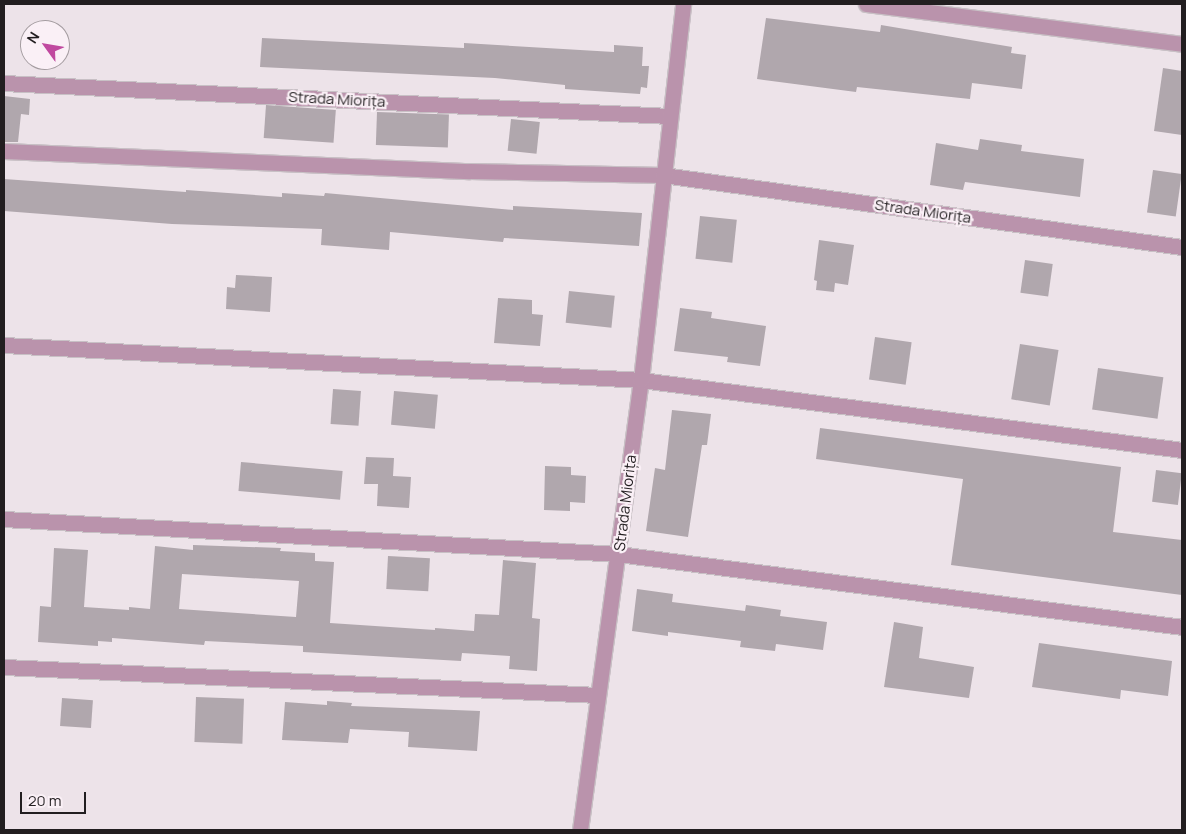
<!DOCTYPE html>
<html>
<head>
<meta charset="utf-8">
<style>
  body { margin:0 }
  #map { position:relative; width:1186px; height:834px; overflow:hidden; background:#ede3e9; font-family:Manrope,sans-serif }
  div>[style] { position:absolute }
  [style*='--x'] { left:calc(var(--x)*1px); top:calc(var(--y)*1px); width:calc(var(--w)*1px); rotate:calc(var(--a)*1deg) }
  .building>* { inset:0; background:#b0a7ad; transform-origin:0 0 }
  .roads { filter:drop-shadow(1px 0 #c8c0c5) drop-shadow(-1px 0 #c8c0c5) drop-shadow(0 1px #c8c0c5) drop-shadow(0 -1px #c8c0c5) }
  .street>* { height:15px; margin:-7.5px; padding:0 7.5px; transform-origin:7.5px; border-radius:7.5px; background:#ba93ac }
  span { translate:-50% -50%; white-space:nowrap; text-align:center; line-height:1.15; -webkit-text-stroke:4.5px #faf0f6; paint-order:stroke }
  .street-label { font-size:15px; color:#221e20 }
  .frame { position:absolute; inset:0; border:5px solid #221e20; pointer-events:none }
  .north { position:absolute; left:20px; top:20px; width:50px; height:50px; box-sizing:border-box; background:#faf0f6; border:1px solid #a49ca0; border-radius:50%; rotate:302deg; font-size:14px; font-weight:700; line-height:20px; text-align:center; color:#221e20 }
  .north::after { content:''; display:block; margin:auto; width:18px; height:22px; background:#c0499f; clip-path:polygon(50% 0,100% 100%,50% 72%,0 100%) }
  .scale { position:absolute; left:20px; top:792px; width:66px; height:22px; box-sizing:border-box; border:2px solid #221e20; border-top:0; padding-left:6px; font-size:15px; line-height:18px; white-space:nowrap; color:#221e20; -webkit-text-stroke:4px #faf0f6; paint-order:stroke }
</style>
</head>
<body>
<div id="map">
  <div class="building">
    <div style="clip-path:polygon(766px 18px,880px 32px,881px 25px,1012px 47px,1011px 53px,1026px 55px,1022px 89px,972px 83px,970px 99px,857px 87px,856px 92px,757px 79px)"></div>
    <div style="clip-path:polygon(262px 38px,464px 48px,464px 43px,614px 52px,614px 45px,643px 47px,642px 66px,649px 66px,647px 88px,641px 87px,640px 94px,565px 89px,565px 85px,495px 78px,260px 67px)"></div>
    <div style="clip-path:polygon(1163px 68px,1182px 71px,1182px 135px,1154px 131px)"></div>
    <div style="clip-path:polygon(4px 96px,30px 99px,29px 115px,21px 114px,18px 142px,4px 142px)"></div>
    <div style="left:266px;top:105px;width:70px;height:33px;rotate:4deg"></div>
    <div style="left:377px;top:112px;width:72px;height:33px;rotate:2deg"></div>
    <div style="left:511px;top:119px;width:29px;height:32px;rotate:6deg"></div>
    <div style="clip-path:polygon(980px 139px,1022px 145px,1021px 151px,1084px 159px,1080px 197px,965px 182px,963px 190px,930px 185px,936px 143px,978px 150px)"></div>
    <div style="left:1153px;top:170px;width:29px;height:43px;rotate:8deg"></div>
    <div style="clip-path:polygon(4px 179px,186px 192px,186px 190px,282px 197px,282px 193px,324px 196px,325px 193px,513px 210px,513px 206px,642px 213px,639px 246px,504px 238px,503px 242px,390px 232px,389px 250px,321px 245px,322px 229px,172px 224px,4px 211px)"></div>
    <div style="left:700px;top:216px;width:37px;height:43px;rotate:6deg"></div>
    <div style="clip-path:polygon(819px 240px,854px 245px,848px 285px,835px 283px,834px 292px,816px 290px,817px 281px,814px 280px)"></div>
    <div style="left:1025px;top:260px;width:28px;height:33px;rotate:8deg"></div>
    <div style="clip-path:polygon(236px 275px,272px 277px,270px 312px,226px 309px,227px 287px,235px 288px)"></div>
    <div style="left:569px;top:291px;width:46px;height:32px;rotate:6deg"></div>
    <div style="clip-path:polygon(498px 298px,532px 300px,532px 314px,543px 315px,540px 346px,494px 343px)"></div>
    <div style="clip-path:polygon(680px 308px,712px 312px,711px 318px,766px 326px,760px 366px,727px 362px,728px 357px,674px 351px)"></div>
    <div style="left:875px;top:337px;width:37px;height:43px;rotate:8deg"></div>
    <div style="left:1020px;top:344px;width:39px;height:56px;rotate:9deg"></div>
    <div style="left:1098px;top:368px;width:66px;height:42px;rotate:8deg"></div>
    <div style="left:333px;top:389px;width:28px;height:35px;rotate:4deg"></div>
    <div style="left:394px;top:391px;width:44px;height:34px;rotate:5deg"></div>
    <div style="clip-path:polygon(672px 410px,711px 414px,707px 445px,702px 445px,688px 537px,646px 531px,655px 468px,665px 470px)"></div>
    <div style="clip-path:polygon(820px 428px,1121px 467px,1113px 532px,1182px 540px,1182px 595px,951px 565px,963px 479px,816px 459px)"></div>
    <div style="clip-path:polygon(366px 457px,394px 458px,393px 476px,411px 477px,409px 508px,377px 506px,378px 484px,364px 484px)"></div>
    <div style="left:241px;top:462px;width:102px;height:29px;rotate:5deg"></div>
    <div style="clip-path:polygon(545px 466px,571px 467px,571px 475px,586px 476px,585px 503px,570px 502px,570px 511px,544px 510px)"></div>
    <div style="left:1156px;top:470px;width:26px;height:32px;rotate:7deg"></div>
    <div style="clip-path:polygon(evenodd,193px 545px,281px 548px,280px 551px,315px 553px,315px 561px,334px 562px,330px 623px,435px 630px,435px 628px,474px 631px,475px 614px,499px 615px,503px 560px,536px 563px,532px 618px,540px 619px,537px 671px,509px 669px,510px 656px,462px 653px,461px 661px,303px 652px,303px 646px,205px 641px,204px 645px,112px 638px,112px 642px,98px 641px,98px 646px,38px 642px,40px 606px,51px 607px,54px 548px,88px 550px,84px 607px,129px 610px,129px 607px,150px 609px,155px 546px,193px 550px,193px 545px,182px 574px,299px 581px,296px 617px,179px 609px,182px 574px)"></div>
    <div style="left:388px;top:556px;width:42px;height:33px;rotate:3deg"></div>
    <div style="clip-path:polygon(637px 589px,673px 594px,672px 602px,745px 611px,746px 605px,781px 610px,780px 616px,827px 622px,823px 650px,776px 644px,775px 651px,740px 647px,741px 641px,668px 632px,668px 636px,632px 631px)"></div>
    <div style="clip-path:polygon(894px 622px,923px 627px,919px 658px,974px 667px,969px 698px,884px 687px)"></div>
    <div style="clip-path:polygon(1039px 643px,1172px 661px,1168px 696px,1121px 690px,1120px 699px,1032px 687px)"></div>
    <div style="left:196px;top:697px;width:48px;height:45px;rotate:2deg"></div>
    <div style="left:62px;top:698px;width:31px;height:28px;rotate:4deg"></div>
    <div style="clip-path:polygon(327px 701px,352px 703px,351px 706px,480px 711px,477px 751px,408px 747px,409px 732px,350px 729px,348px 743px,282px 740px,285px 702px,327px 705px)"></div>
  </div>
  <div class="roads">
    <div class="street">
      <div style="--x:866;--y:4;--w:319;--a:7.2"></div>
      <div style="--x:4;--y:83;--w:667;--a:2.84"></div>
      <div style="--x:4;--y:151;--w:466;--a:2.5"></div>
      <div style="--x:470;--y:171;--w:193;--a:1.2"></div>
      <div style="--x:663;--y:175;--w:524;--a:7.9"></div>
      <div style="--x:4;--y:345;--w:638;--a:3.14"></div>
      <div style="--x:641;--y:380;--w:546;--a:7.37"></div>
      <div style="--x:4;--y:519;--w:615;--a:3.26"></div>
      <div style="--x:618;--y:554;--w:569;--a:7.37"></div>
      <div style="--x:4;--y:667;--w:595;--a:2.7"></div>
      <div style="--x:580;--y:830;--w:454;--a:-82.3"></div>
      <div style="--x:641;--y:380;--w:378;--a:-83.6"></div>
    </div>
  </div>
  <div class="street-label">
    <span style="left:337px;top:99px;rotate:3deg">Strada Miorița</span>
    <span style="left:923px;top:211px;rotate:8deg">Strada Miorița</span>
    <span style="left:625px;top:503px;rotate:-83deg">Strada Miorița</span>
  </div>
  <div class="frame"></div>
  <div class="north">N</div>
  <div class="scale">20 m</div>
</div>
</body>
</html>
